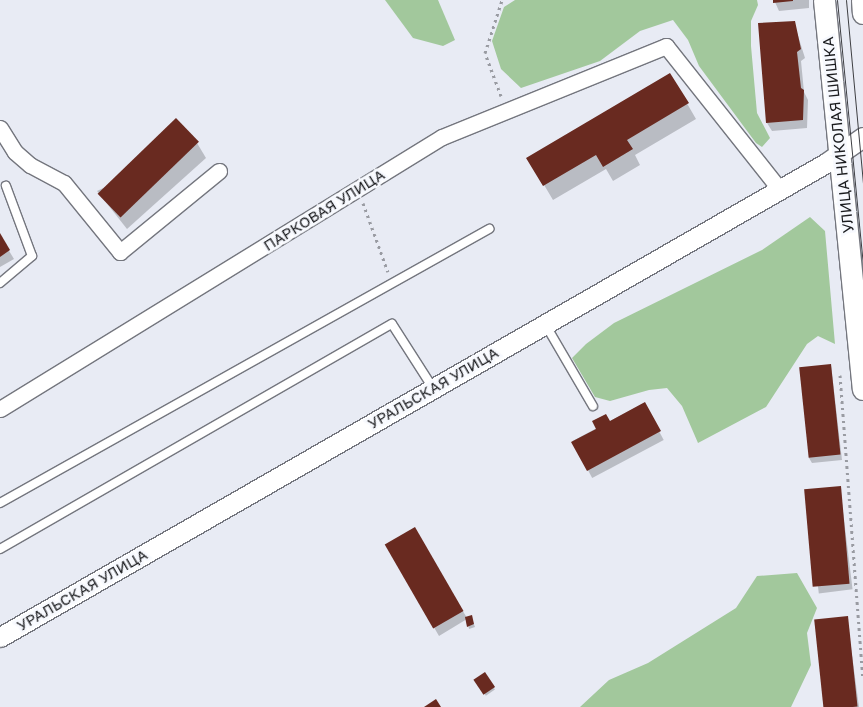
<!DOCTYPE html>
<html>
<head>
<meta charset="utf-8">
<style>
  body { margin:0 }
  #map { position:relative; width:863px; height:707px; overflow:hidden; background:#e8ebf4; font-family:"Golos Text",sans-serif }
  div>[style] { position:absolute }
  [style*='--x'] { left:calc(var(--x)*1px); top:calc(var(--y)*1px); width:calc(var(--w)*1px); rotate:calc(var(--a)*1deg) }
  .green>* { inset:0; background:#a2c89c }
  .shadow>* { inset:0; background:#0003; transform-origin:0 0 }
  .building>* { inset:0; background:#692a20; transform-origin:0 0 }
  .path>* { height:3px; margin-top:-1.5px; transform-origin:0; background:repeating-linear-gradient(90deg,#999ba2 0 2.5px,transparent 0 6.5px) }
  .roads { filter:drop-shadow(1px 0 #74767e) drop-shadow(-1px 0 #74767e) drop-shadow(0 1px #74767e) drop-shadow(0 -1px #74767e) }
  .service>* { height:8px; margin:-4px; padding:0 4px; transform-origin:4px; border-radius:4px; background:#fff }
  .minor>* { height:15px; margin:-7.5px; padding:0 7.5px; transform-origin:7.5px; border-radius:7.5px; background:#fff }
  .tertiary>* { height:19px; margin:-9.5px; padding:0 9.5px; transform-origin:9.5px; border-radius:9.5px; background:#fff }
  .secondary>* { height:21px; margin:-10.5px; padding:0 10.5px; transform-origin:10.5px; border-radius:10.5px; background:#fff }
  .tram>* { height:1px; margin:-0.5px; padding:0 0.5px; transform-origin:0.5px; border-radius:0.5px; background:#3d3e42 }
  span { translate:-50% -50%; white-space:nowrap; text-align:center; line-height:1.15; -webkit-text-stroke:5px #f7f9fe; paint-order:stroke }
  .street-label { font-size:15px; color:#1b1c1f }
</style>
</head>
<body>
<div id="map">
  <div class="green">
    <div style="clip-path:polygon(385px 0,438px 0,455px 40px,443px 46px,413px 38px)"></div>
    <div style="clip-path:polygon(515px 0,757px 0,758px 5px,751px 21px,751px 46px,757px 113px,770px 138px,762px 147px,756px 143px,699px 66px,688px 40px,673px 20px,640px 31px,600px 61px,521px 88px,501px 69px,492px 41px,504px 7px)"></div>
    <div style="clip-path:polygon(810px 217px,825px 231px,835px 344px,818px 336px,807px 344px,766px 407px,698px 443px,682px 406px,667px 388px,649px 390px,610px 401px,595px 397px,572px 358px,586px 344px,614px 323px,762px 250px)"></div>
    <div style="clip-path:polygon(797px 573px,817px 608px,807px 633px,811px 665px,791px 707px,580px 707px,609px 680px,648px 663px,736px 608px,757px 576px)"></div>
  </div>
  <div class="shadow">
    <div style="clip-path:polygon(774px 0,809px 0,809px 8px,779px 11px)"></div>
    <div style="clip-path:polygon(794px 23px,805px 58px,801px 61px,804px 92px,808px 100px,807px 128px,772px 131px,767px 123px)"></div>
    <div style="clip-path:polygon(670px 74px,696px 119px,635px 155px,640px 165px,613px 181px,606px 169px,553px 200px,528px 158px)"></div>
    <div style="clip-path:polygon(197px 143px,206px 158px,127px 229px,97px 191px)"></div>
    <div style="clip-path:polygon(0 236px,14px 259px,0 267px)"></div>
    <div style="clip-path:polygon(831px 365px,842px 460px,812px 463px,809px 458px)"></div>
    <div style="left:644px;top:403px;width:42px;height:81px;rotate:62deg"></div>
    <div style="left:840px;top:487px;width:103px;height:34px;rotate:83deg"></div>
    <div style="clip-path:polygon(414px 528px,467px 618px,472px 619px,475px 627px,469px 629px,467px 619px,439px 636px,386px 545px)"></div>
    <div style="clip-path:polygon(847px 618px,859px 707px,824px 707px)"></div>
    <div style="left:484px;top:674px;width:19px;height:11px;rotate:55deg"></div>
  </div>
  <div class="building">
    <div style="clip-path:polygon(773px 0,793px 0,793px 1px,773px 3px)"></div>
    <div style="clip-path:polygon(795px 21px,801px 49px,797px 52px,801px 88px,804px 90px,803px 120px,766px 123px,758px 23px)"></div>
    <div style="clip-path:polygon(670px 73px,689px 103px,627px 140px,633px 149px,603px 167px,596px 155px,543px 186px,526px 158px)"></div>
    <div style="left:176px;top:118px;width:33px;height:109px;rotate:46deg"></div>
    <div style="clip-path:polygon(0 233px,10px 250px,0 257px)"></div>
    <div style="left:831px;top:364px;width:91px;height:32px;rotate:84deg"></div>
    <div style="clip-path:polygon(645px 402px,661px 431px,587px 471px,571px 442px,596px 429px,592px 421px,606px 414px,610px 421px)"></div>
    <div style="left:841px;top:486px;width:98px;height:37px;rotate:85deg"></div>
    <div style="left:415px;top:527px;width:97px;height:35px;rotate:60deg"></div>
    <div style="clip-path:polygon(472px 615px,474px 624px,467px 627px,465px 617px)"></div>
    <div style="left:848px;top:616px;width:91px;height:34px;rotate:84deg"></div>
    <div style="left:485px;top:672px;width:18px;height:14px;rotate:56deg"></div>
    <div style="clip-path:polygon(436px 699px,441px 707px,424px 707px)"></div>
  </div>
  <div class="path">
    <div style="--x:501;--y:96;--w:46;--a:-110.4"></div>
    <div style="--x:485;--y:53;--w:56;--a:-72.2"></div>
    <div style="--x:363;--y:203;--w:73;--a:70.1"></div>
    <div style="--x:840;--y:375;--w:305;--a:85.7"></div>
  </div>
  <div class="roads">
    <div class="service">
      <div style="--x:0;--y:283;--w:42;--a:-40.2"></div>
      <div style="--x:32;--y:256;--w:75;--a:-110.4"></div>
      <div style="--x:545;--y:324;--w:95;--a:59.7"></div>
      <div style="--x:0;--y:503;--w:561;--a:-29.26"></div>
      <div style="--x:0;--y:549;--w:452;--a:-29.9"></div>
      <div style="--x:392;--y:324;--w:76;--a:57.4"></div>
    </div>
    <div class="minor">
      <div style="--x:0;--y:128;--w:28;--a:58"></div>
      <div style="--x:15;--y:152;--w:20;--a:41"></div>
      <div style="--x:30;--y:165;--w:38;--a:28"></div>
      <div style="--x:64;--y:183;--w:89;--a:50.9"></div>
      <div style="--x:120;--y:252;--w:128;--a:-39.3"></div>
      <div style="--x:0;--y:409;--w:519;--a:-31.61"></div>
      <div style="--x:442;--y:137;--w:242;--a:-22.1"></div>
      <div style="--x:666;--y:46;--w:184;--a:51.6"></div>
    </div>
    <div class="tertiary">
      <div style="--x:0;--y:637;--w:952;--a:-29.85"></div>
      <div style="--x:826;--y:163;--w:45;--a:-35.1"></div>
    </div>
    <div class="secondary">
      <div style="--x:824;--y:0;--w:391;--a:84.3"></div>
      <div style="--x:862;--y:0;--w:13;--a:86"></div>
    </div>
  </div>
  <div class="tram">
    <div style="--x:837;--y:0;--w:268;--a:84.4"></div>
    <div style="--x:846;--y:0;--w:186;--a:84.7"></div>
  </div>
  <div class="street-label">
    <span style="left:838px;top:135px;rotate:-96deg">УЛИЦА НИКОЛАЯ ШИШКА</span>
    <span style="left:324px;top:210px;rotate:-32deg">ПАРКОВАЯ УЛИЦА</span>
    <span style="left:433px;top:388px;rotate:-30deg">УРАЛЬСКАЯ УЛИЦА</span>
    <span style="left:82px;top:590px;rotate:-30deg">УРАЛЬСКАЯ УЛИЦА</span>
  </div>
</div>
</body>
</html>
